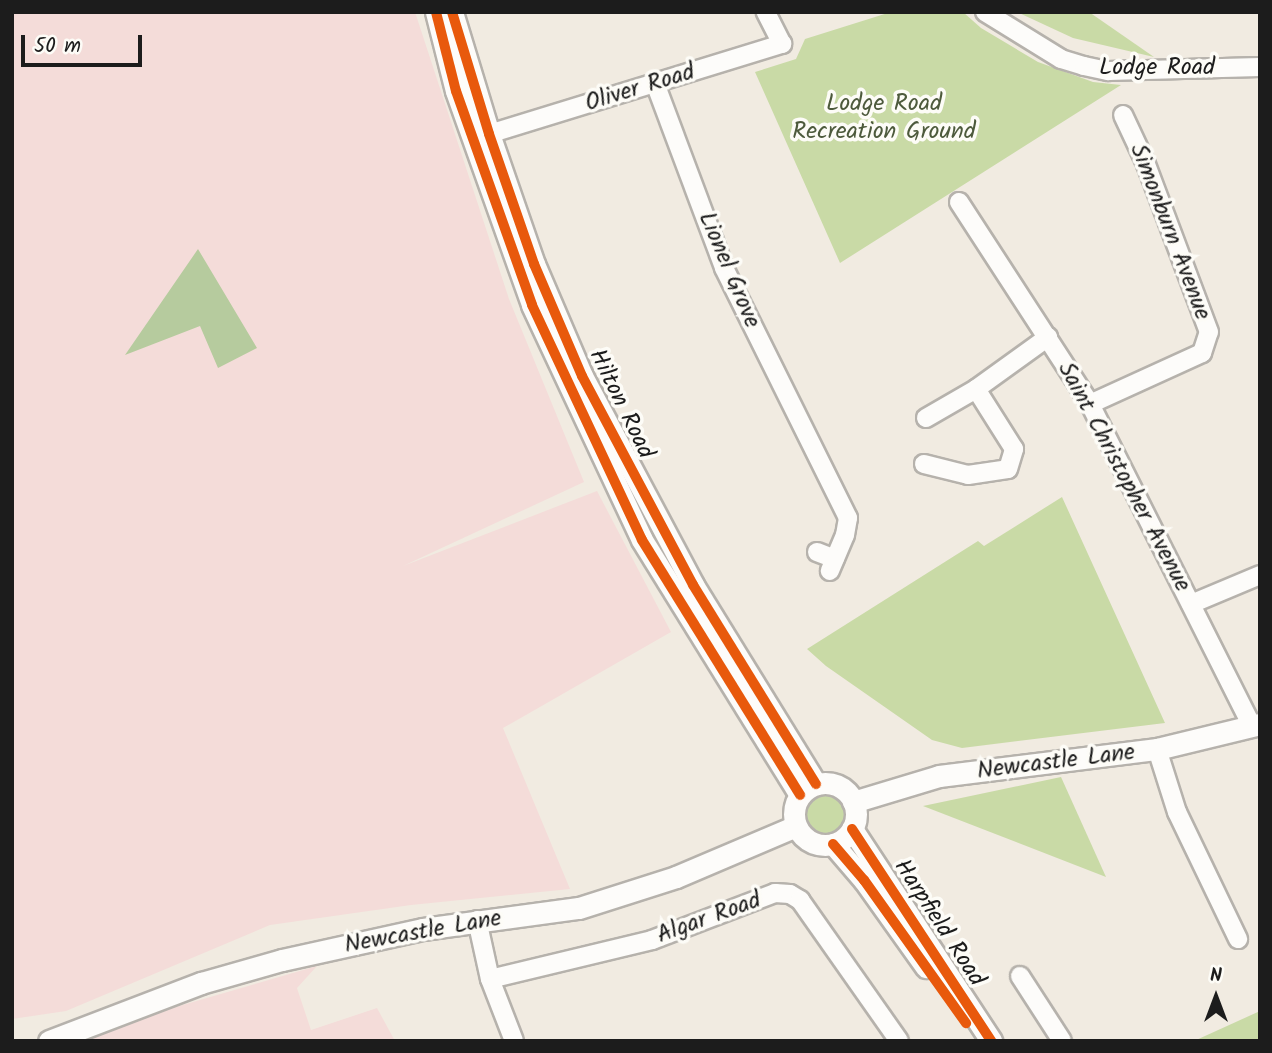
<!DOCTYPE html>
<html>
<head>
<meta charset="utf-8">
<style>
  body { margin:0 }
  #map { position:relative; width:1272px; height:1053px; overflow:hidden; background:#f1ebe1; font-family:Kalam,sans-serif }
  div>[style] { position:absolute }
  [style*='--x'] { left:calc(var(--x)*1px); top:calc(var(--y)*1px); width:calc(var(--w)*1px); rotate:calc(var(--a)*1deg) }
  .built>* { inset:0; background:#f4dcd9 }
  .green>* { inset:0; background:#c9daa6 }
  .round { border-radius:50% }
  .forest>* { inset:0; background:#b6cb9e }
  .roads { filter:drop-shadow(2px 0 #b6b2ac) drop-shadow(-2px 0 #b6b2ac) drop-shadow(0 2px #b6b2ac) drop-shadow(0 -2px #b6b2ac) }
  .minor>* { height:18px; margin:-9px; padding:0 9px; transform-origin:9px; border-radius:9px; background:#fdfcfa }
  .tertiary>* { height:21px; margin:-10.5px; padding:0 10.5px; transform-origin:10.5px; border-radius:10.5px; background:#fdfcfa }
  .tertiary>.ring { margin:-10.5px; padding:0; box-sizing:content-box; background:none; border:21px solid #fdfcfa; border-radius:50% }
  .cycleway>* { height:10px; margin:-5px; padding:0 5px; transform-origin:5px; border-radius:5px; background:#e8590c }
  span { translate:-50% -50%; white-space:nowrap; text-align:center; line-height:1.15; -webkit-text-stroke:7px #fdfcf7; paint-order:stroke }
  .street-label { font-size:24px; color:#1c1c1c }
  .park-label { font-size:24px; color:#4d5a3c }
  .frame { position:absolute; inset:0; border:14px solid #1c1c1c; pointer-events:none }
  .north { position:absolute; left:1181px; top:962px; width:70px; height:70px; -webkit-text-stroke:5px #fdfcf7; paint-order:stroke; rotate:0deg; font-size:19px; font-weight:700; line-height:28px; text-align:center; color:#1c1c1c }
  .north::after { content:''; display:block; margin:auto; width:24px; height:32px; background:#1c1c1c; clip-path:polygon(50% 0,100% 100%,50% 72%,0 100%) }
  .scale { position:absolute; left:21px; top:35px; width:121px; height:32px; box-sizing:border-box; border:4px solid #1c1c1c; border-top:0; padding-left:9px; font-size:21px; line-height:24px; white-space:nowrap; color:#1c1c1c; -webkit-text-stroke:5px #fdfcf7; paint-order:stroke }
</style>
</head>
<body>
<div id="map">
  <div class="built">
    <div style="clip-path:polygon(12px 12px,415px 12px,509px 299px,584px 482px,403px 566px,597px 491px,671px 632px,503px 728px,570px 889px,411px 905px,270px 925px,66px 1011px,12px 1019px)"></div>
    <div style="clip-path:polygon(317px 966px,297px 988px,311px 1030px,377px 1008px,395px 1041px,82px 1041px,131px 1020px)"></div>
  </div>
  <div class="green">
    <div style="clip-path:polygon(891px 12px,963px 12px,981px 28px,1038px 62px,1093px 82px,1121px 85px,840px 263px,755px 72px,796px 59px,805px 39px)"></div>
    <div style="clip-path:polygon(1017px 12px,1089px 12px,1154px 57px,1073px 38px)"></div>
    <div style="clip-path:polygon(1062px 497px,1165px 723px,962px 748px,932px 740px,826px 666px,807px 649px,978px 541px,984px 546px)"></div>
    <div style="clip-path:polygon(1061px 777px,1106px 877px,923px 806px)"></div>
    <div class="round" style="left:804px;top:794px;width:42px;height:42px"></div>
    <div style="clip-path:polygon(1260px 1011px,1260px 1041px,1194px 1041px)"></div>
  </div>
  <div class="forest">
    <div style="clip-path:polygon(198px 249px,257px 348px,218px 368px,200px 326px,125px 355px)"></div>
  </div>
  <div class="roads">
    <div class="minor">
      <div style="--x:985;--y:12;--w:89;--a:31.7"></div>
      <div style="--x:1061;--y:59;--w:24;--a:17"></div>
      <div style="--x:1084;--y:66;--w:25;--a:12"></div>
      <div style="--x:1108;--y:71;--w:152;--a:-1.5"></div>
      <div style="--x:655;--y:83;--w:197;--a:69.5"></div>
      <div style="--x:724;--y:268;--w:279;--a:63.6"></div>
      <div style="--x:848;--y:518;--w:17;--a:100"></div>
      <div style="--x:845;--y:535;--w:39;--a:113"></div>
      <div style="--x:485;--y:145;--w:12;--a:-70"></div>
      <div style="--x:489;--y:134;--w:307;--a:-17.1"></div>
      <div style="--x:782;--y:44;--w:36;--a:-117"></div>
      <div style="--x:959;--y:202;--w:241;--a:57"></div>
      <div style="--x:1090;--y:404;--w:360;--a:63.3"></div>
      <div style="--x:1090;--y:404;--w:123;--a:-24.5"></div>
      <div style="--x:1202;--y:353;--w:22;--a:-72"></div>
      <div style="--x:1209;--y:332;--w:179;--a:-110.6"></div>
      <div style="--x:1146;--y:164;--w:54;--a:-115.1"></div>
      <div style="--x:926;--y:418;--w:58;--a:-30.1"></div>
      <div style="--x:976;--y:389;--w:89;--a:-35.8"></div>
      <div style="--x:924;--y:464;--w:45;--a:14"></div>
      <div style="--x:968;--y:475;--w:40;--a:-8.5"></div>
      <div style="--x:1008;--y:469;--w:21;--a:-73"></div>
      <div style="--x:1014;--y:449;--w:71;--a:-122.3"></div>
      <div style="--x:817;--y:552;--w:19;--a:21"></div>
      <div style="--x:1191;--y:604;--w:75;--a:-22.8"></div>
      <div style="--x:1157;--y:749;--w:66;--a:72.4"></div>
      <div style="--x:1177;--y:812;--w:141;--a:64.3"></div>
      <div style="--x:477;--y:920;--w:60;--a:77.6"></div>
      <div style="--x:490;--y:979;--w:66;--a:68.8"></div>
      <div style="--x:1020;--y:976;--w:77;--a:57.1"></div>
      <div style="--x:490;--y:979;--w:167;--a:-13.5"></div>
      <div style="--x:652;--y:940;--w:132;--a:-20.9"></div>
      <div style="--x:775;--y:893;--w:15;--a:4"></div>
      <div style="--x:790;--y:894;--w:12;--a:31"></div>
      <div style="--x:800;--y:900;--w:172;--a:54.9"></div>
    </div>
    <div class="tertiary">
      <div style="--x:436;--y:12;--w:81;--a:75.8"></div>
      <div style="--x:456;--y:91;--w:227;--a:70.4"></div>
      <div style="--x:532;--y:305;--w:259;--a:64.9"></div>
      <div style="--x:642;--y:540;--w:300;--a:58.2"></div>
      <div style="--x:452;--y:12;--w:127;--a:73.1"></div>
      <div style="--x:489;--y:134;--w:138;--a:70.9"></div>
      <div style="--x:534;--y:264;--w:122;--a:66.8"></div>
      <div style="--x:582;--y:376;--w:237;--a:62"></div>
      <div style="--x:693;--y:585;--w:234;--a:58.3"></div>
      <div class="ring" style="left:794px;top:783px;width:41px;height:41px"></div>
      <div style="--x:853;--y:802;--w:90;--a:-16.8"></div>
      <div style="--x:939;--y:776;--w:220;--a:-7.1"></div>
      <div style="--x:1157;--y:749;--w:106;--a:-13.6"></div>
      <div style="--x:852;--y:829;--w:254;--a:56.7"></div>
      <div style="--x:833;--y:844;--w:48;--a:49.3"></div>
      <div style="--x:864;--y:880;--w:107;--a:54.5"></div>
      <div style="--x:49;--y:1041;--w:163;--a:-20.9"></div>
      <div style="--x:201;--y:983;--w:84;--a:-15.9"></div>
      <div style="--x:282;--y:960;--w:144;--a:-12.4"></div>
      <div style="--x:423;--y:929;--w:157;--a:-7.7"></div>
      <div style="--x:579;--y:908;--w:102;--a:-17.7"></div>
      <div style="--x:676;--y:877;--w:130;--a:-23"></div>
    </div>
  </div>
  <div class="cycleway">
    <div style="--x:436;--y:12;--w:81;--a:75.8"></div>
    <div style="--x:456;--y:91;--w:227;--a:70.4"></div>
    <div style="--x:532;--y:305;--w:259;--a:64.9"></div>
    <div style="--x:642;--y:540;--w:300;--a:58.2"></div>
    <div style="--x:452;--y:12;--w:127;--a:73.1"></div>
    <div style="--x:489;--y:134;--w:138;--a:70.9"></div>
    <div style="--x:534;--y:264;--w:122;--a:66.8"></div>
    <div style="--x:582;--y:376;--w:237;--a:62"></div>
    <div style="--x:693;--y:585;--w:234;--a:58.3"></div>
    <div style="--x:852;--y:829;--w:254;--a:56.7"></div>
    <div style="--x:833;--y:844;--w:48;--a:49.3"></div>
    <div style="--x:864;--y:880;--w:176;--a:54.5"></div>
  </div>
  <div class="street-label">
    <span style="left:1157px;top:68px">Lodge Road</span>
    <span style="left:640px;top:88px;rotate:-17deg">Oliver Road</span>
    <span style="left:1170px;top:232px;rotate:69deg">Simonburn Avenue</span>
    <span style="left:729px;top:270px;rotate:67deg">Lionel Grove</span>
    <span style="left:621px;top:404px;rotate:64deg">Hilton Road</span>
    <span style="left:1124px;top:477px;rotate:62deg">Saint Christopher Avenue</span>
    <span style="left:1056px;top:762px;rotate:-7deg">Newcastle Lane</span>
    <span style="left:709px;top:918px;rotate:-20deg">Algar Road</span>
    <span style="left:939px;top:923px;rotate:57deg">Harpfield Road</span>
    <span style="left:423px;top:932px;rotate:-10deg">Newcastle Lane</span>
  </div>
  <div class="park-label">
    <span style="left:884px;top:118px">Lodge Road<br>Recreation Ground</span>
  </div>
  <div class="frame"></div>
  <div class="north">N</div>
  <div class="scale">50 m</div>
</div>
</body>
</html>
